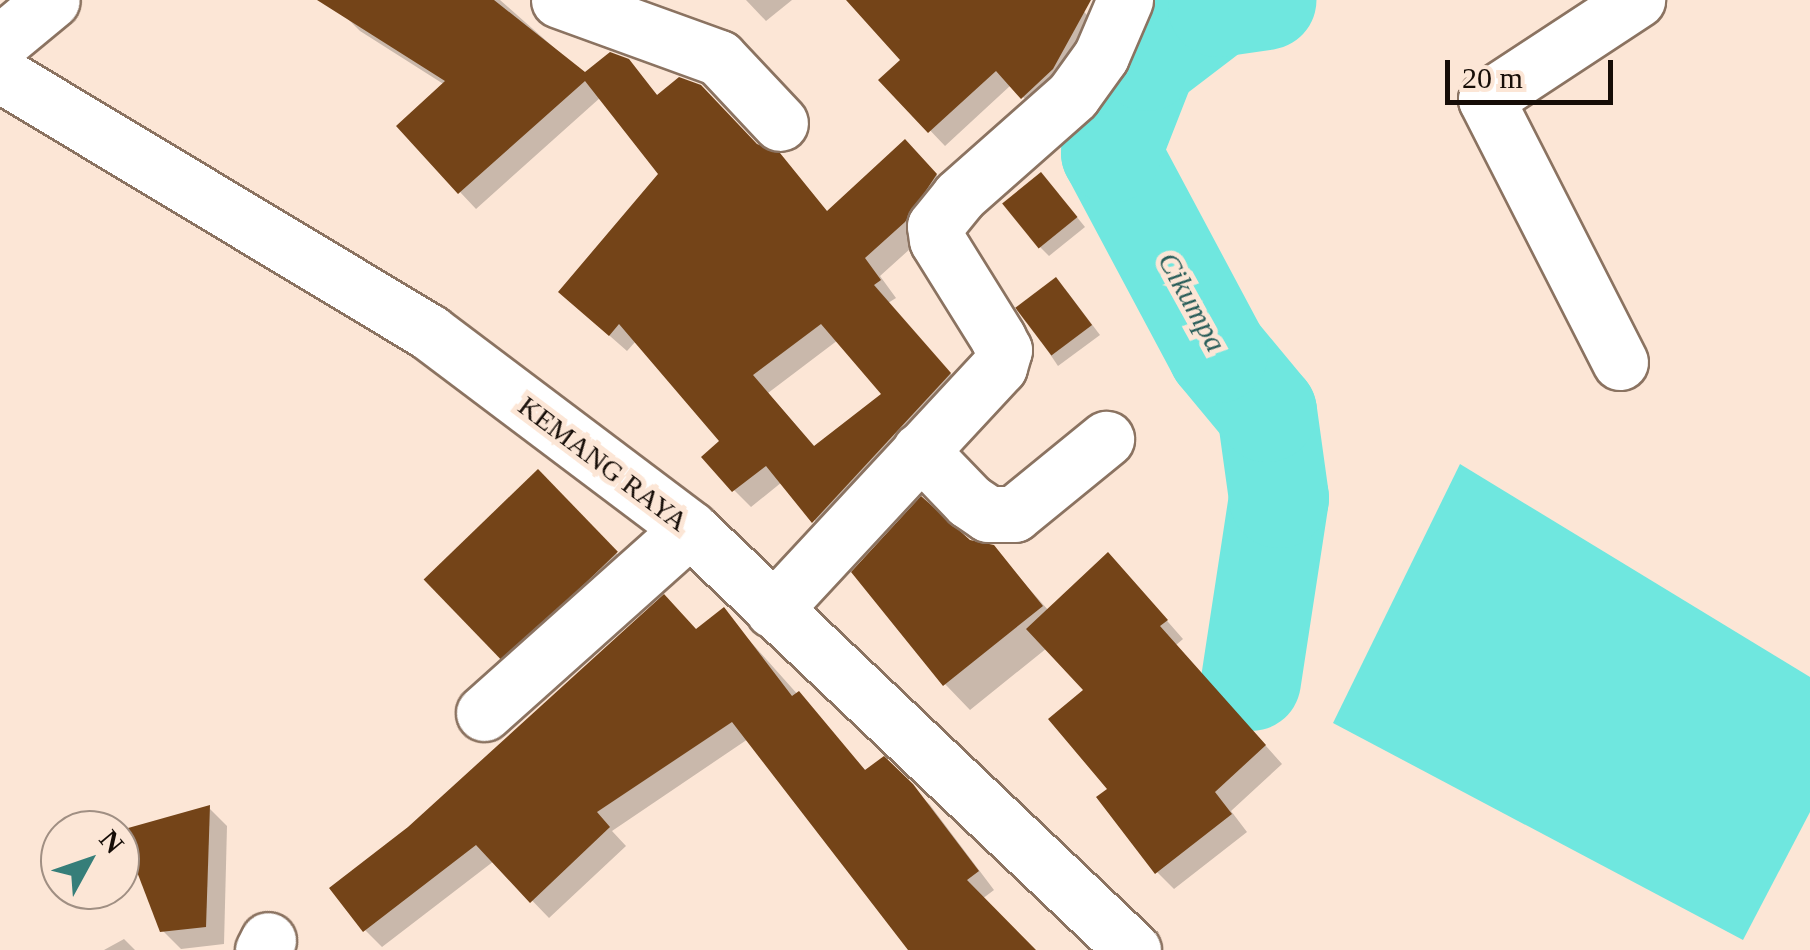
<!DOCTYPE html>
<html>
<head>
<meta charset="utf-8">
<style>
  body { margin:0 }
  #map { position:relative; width:1810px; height:950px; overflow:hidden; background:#fce6d6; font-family:Georgia,serif }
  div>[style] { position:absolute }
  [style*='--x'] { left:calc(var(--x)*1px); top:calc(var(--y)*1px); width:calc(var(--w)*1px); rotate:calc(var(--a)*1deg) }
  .water>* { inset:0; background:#6fe7df }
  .shadow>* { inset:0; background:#0003; transform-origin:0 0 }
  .river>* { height:100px; margin:-50px; padding:0 50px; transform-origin:50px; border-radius:50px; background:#6fe7df }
  .building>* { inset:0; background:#744418; transform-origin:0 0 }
  .roads { filter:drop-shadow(2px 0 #8b7361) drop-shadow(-2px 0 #8b7361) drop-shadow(0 2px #8b7361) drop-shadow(0 -2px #8b7361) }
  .minor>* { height:55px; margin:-27.5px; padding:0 27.5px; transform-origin:27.5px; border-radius:27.5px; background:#fff }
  span { translate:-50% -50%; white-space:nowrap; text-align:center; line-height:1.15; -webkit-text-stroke:10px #fce6d6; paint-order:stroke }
  .street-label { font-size:28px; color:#160d07 }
  .water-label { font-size:30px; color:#295d59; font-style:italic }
  .north { position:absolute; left:40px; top:810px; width:100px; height:100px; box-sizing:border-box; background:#fce6d6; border:2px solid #a08f83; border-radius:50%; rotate:50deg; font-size:28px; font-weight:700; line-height:40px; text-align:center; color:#160d07 }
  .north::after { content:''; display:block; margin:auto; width:35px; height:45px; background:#367e79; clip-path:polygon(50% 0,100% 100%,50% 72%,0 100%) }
  .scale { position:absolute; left:1445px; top:60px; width:168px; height:45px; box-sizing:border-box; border:5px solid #160d07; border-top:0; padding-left:12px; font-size:30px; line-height:35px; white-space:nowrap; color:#160d07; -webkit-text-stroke:8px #fce6d6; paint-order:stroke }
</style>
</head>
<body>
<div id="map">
  <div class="water">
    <div style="clip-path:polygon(1460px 464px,1810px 677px,1810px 812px,1743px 940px,1333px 723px)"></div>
  </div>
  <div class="shadow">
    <div style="clip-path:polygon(evenodd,352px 0,500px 0,585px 75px,627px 61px,659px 97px,779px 155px,828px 213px,922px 159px,952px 192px,921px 239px,880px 276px,896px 298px,888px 303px,966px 391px,830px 538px,782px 482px,751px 507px,734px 490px,722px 442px,636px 341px,627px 351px,578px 308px,661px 174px,601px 97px,476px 209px,460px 192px,445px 85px,360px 31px,343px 14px,352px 0,838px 340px,885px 394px,816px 448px,768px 393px,838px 340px)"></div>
    <div style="clip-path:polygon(746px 0,792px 0,766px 21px)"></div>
    <div style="clip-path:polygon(849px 0,1074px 0,1099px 29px,1038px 112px,1011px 85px,945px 146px,882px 80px,903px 60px)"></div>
    <div style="clip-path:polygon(1050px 184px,1085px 227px,1049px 256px,1040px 247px)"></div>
    <div style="clip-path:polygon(1065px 289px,1100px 335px,1058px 366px,1019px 308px)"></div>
    <div style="left:538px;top:472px;width:148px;height:154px;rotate:46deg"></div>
    <div style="clip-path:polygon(969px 542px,993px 548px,1049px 611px,1125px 573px,1183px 639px,1176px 645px,1282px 764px,1231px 811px,1247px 832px,1174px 889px,1157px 872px,1110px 789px,1087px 690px,1047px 648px,970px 710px,945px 684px)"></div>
    <div style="clip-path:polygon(723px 611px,867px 772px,911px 786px,930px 805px,994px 890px,982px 899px,1033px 950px,910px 950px,748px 739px,612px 831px,626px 846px,549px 918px,494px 861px,382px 947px,365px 930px)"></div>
    <div style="clip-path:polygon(209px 808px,227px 826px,224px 944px,181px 949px,162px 930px)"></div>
    <div style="clip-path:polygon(124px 939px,135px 950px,104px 950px)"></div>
  </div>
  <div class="river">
    <div style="--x:1251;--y:681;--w:185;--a:-81.3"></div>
    <div style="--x:1279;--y:498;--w:87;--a:-97.9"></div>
    <div style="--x:1267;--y:412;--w:77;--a:-129.7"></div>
    <div style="--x:1218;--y:353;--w:227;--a:-118.1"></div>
    <div style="--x:1111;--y:153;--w:99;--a:-68.6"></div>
    <div style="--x:1147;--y:61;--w:89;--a:-37.3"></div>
    <div style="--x:1218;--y:7;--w:49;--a:-8.3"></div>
  </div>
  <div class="building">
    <div style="clip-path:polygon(evenodd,317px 0,494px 0,585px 72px,610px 52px,629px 59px,657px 95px,679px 77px,701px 85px,757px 144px,780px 153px,827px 211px,905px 139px,937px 174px,905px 222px,865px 258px,881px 280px,874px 285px,951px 373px,812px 523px,766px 466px,732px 492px,701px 457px,719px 441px,619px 324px,609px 336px,558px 292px,658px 174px,585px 81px,458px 194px,396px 126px,445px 81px,317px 0,821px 324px,881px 394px,814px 446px,753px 375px,821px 324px)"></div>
    <div style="clip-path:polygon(846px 0,1091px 0,1053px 69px,1021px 99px,996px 71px,928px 133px,878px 80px,900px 60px)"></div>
    <div style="left:1041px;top:172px;width:58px;height:50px;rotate:51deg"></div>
    <div style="left:1056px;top:277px;width:60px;height:51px;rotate:53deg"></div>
    <div style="left:538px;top:469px;width:115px;height:159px;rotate:46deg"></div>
    <div style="clip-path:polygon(921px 496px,970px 540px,994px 545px,1043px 606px,943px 686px,851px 572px)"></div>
    <div style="clip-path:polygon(1108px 552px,1168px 620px,1160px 626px,1266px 745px,1215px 792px,1232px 814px,1155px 874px,1096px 797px,1107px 789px,1048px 719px,1083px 690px,1026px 629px)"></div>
    <div style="clip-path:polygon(664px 594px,696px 629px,724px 607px,792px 696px,799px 691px,865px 770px,884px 756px,913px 784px,979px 871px,967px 880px,1036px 950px,908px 950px,732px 722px,597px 812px,610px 827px,530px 903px,476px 845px,363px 932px,329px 888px,408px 827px)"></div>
    <div style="clip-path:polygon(210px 805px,206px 927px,160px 932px,121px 830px)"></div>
  </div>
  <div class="roads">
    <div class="minor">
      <div style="--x:559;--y:0;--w:170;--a:19.9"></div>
      <div style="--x:719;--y:58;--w:89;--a:46.8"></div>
      <div style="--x:0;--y:43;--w:67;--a:-39.6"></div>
      <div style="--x:0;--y:74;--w:501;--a:31.02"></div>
      <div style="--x:429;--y:332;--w:327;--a:37"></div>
      <div style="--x:690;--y:529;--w:611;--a:43.54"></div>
      <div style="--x:1620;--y:362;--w:295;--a:-117"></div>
      <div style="--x:1486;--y:99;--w:181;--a:-33.3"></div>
      <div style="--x:920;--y:450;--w:71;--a:46.1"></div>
      <div style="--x:969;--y:501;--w:23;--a:34"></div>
      <div style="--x:988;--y:514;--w:26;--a:0"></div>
      <div style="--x:1014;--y:514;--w:119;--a:-39.2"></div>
      <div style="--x:773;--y:610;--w:332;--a:-47.1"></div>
      <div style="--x:999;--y:367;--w:18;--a:-74"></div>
      <div style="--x:1004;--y:350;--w:13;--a:-117"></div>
      <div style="--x:998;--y:338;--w:115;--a:-121.9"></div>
      <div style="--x:937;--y:240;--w:14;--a:-98"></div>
      <div style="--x:935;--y:226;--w:38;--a:-51"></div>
      <div style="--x:959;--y:196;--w:152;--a:-41.5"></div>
      <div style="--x:1073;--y:95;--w:48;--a:-54.3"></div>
      <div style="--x:1101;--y:56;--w:61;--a:-66.8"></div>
      <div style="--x:484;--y:713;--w:276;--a:-41.8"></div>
      <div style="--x:263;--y:950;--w:11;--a:-63"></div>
    </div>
  </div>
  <div class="street-label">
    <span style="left:603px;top:464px;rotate:37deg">KEMANG RAYA</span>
  </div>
  <div class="water-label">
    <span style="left:1192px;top:302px;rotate:61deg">Cikumpa</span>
  </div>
  <div class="north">N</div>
  <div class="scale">20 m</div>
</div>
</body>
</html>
